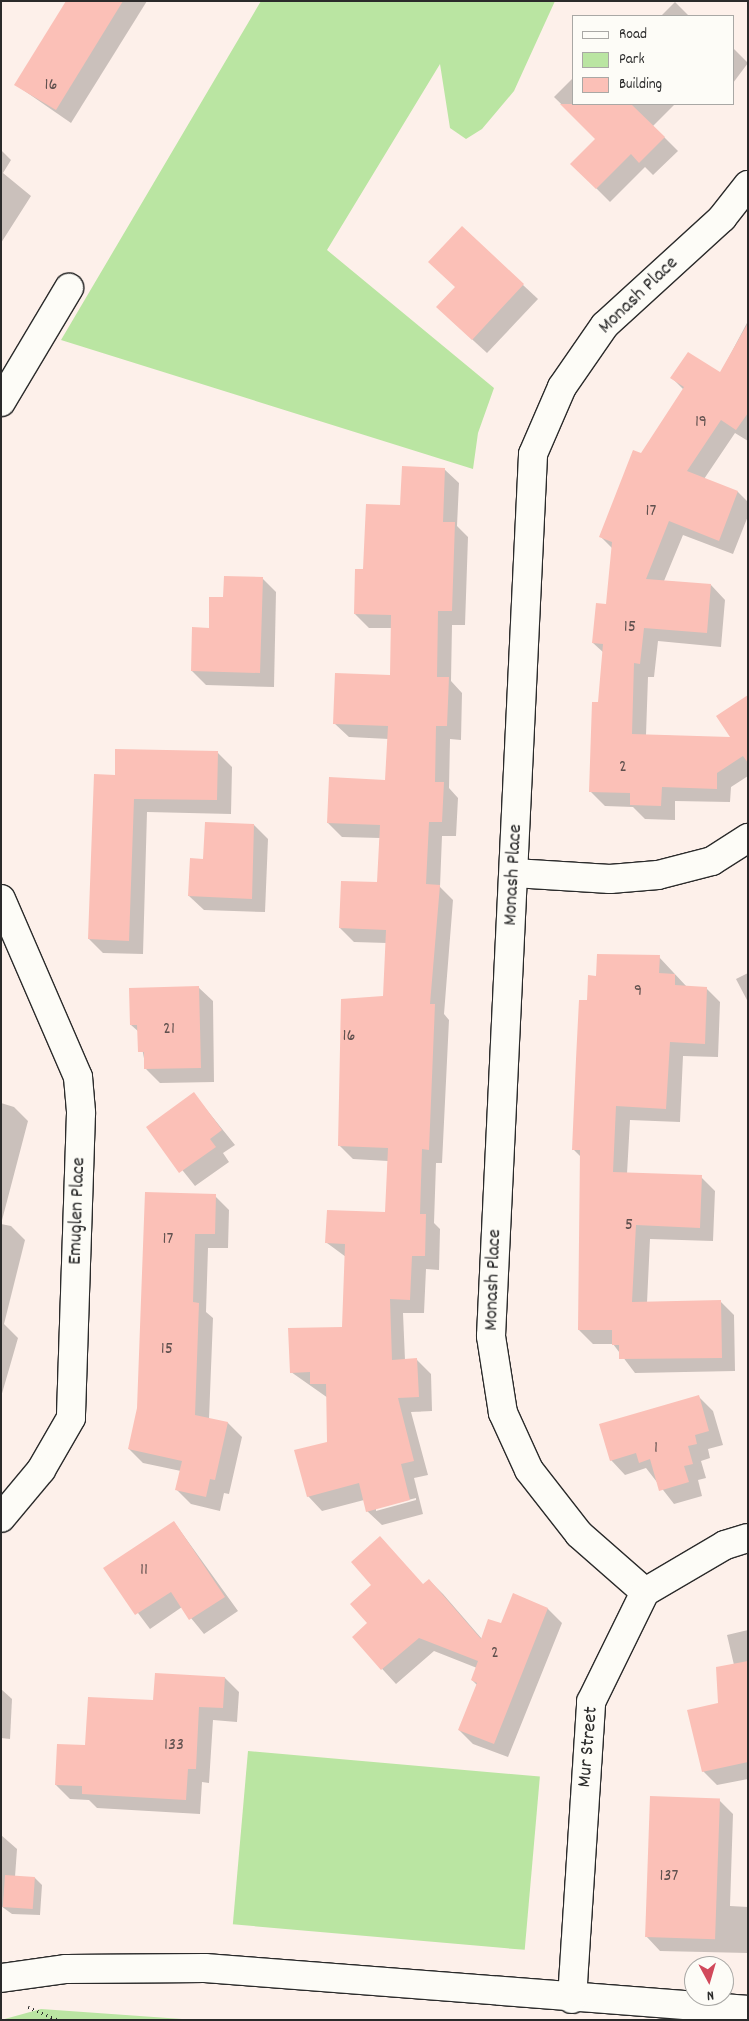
<!DOCTYPE html>
<html>
<head>
<meta charset="utf-8">
<style>
  body { margin:0 }
  #map { position:relative; width:749px; height:2021px; overflow:hidden; background:#fdf0ea; font-family:Dekko,sans-serif }
  div>[style] { position:absolute }
  [style*='--x'] { left:calc(var(--x)*1px); top:calc(var(--y)*1px); width:calc(var(--w)*1px); rotate:calc(var(--a)*1deg) }
  .green>* { inset:0; background:#bae5a2; transform-origin:0 0 }
  .shadow>* { inset:0; background:#0003 }
  .building>* { inset:0; background:#fbc0b7; transform-origin:0 0 }
  .path>* { height:3px; margin-top:-1.5px; transform-origin:0; background:repeating-linear-gradient(90deg,#2b2b2b 0 1px,transparent 0 5px) }
  .roads { filter:drop-shadow(1px 0 #2b2b2b) drop-shadow(-1px 0 #2b2b2b) drop-shadow(0 1px #2b2b2b) drop-shadow(0 -1px #2b2b2b) }
  .street>* { height:28px; margin:-14px; padding:0 14px; transform-origin:14px; border-radius:14px; background:#fdfcf7 }
  span { translate:-50% -50%; white-space:nowrap; text-align:center; line-height:1.15; -webkit-text-stroke:4px #fdfcf7; paint-order:stroke }
  .number-label { font-size:18px; color:#5f504e }
  .number-label span { -webkit-text-stroke-width:0 }
  .street-label { font-size:20px; color:#2b2b2b }
  .frame { position:absolute; inset:0; border:2px solid #2b2b2b; pointer-events:none }
  .legend { position:absolute; left:572px; top:15px; width:162px; height:90px; box-sizing:border-box; background:#fdfcf7; border:1px solid #a9a8a5; margin:0; padding:6px 9px; list-style:none; font-size:15px; color:#2b2b2b }
  .legend li { display:flex; align-items:center; gap:10px; height:25px }
  .legend b { width:25px; border:1px solid #a9a8a5 }
  .north { position:absolute; left:684px; top:1956px; width:50px; height:50px; box-sizing:border-box; background:#fdfcf7; border:1px solid #a9a8a5; border-radius:50%; rotate:174deg; font-size:14px; font-weight:700; line-height:20px; text-align:center; color:#2b2b2b }
  .north::after { content:''; display:block; margin:auto; width:18px; height:22px; background:#d1495b; clip-path:polygon(50% 0,100% 100%,50% 72%,0 100%) }
</style>
</head>
<body>
<div id="map">
  <div class="green">
    <div style="clip-path:polygon(261px 1px,555px 1px,514px 91px,482px 129px,466px 139px,450px 128px,440px 64px,327px 250px,494px 388px,478px 433px,473px 469px,61px 340px)"></div>
    <div style="left:248px;top:1751px;width:293px;height:174px;rotate:5deg"></div>
    <div style="clip-path:polygon(41px 2009px,196px 2020px,1px 2020px)"></div>
  </div>
  <div class="shadow">
    <div style="clip-path:polygon(74px 1px,147px 1px,71px 123px,16px 85px)"></div>
    <div style="clip-path:polygon(675px 2px,689px 16px,661px 16px)"></div>
    <div style="clip-path:polygon(733px 48px,748px 63px,733px 83px)"></div>
    <div style="clip-path:polygon(573px 78px,573px 104px,675px 104px,653px 126px,678px 151px,653px 175px,645px 167px,610px 202px,572px 164px,597px 139px,554px 97px)"></div>
    <div style="clip-path:polygon(1px 150px,11px 160px,3px 173px,31px 196px,1px 243px)"></div>
    <div style="clip-path:polygon(462px 228px,538px 299px,487px 353px,452px 321px)"></div>
    <div style="clip-path:polygon(748px 321px,748px 441px,735px 433px,704px 479px,738px 492px,748px 502px,748px 516px,733px 554px,683px 535px,664px 581px,711px 585px,725px 600px,721px 647px,658px 641px,654px 677px,648px 677px,646px 735px,733px 738px,748px 697px,748px 776px,731px 787px,730px 802px,675px 801px,675px 820px,645px 819px,633px 807px,605px 806px,591px 792px,604px 653px,593px 643px,607px 605px,613px 549px,600px 536px,641px 455px,684px 390px,672px 378px,720px 374px)"></div>
    <div style="clip-path:polygon(evenodd,444px 469px,459px 483px,457px 526px,468px 537px,465px 625px,452px 625px,451px 681px,462px 693px,461px 740px,450px 739px,449px 788px,458px 798px,456px 836px,442px 836px,440px 887px,453px 900px,444px 1014px,449px 1020px,442px 1163px,436px 1163px,434px 1223px,440px 1229px,439px 1270px,426px 1269px,424px 1313px,403px 1313px,405px 1360px,417px 1360px,431px 1374px,432px 1411px,411px 1412px,428px 1475px,414px 1478px,423px 1514px,382px 1525px,367px 1511px,364px 1500px,322px 1511px,308px 1496px,328px 1443px,328px 1398px,291px 1372px,343px 1328px,346px 1257px,327px 1243px,386px 1214px,388px 1161px,353px 1159px,339px 1145px,384px 997px,387px 943px,354px 942px,340px 928px,378px 884px,380px 838px,342px 837px,328px 823px,386px 781px,389px 739px,349px 737px,334px 723px,391px 676px,392px 628px,369px 628px,355px 614px,364px 570px,401px 506px,444px 469px,416px 1498px,416px 1500px,376px 1511px,376px 1508px,416px 1498px)"></div>
    <div style="clip-path:polygon(262px 578px,276px 592px,274px 687px,206px 685px,192px 671px,224px 599px)"></div>
    <div style="clip-path:polygon(218px 753px,232px 767px,231px 814px,147px 812px,143px 954px,103px 953px,89px 939px,116px 776px)"></div>
    <div style="clip-path:polygon(254px 825px,268px 839px,265px 912px,204px 910px,189px 896px,205px 860px)"></div>
    <div style="clip-path:polygon(659px 957px,687px 987px,706px 988px,720px 1002px,718px 1057px,683px 1056px,680px 1122px,630px 1120px,627px 1174px,701px 1177px,715px 1191px,713px 1241px,650px 1239px,647px 1303px,720px 1301px,734px 1315px,735px 1371px,635px 1373px,613px 1344px,593px 1344px,579px 1330px,581px 1157px,573px 1149px,588px 1002px,597px 977px)"></div>
    <div style="clip-path:polygon(748px 973px,748px 1002px,736px 979px)"></div>
    <div style="clip-path:polygon(198px 987px,213px 1001px,214px 1082px,160px 1083px,146px 1069px,139px 1032px,131px 1025px)"></div>
    <div style="clip-path:polygon(194px 1094px,235px 1145px,223px 1153px,229px 1162px,195px 1186px,148px 1127px)"></div>
    <div style="clip-path:polygon(1px 1103px,14px 1107px,28px 1121px,1px 1224px,11px 1226px,25px 1240px,4px 1324px,18px 1338px,1px 1397px)"></div>
    <div style="clip-path:polygon(146px 1193px,215px 1196px,229px 1210px,228px 1248px,208px 1248px,206px 1312px,213px 1318px,209px 1419px,228px 1423px,242px 1437px,229px 1494px,224px 1493px,220px 1511px,191px 1504px,177px 1490px,181px 1471px,143px 1463px,129px 1449px,138px 1408px)"></div>
    <div style="clip-path:polygon(698px 1396px,713px 1411px,723px 1445px,708px 1449px,710px 1458px,701px 1461px,706px 1478px,698px 1480px,702px 1496px,674px 1504px,646px 1468px,625px 1475px,611px 1460px)"></div>
    <div style="clip-path:polygon(174px 1522px,238px 1611px,204px 1634px,182px 1607px,150px 1629px,105px 1569px)"></div>
    <div style="clip-path:polygon(380px 1537px,423px 1585px,429px 1580px,443px 1594px,482px 1639px,502px 1625px,514px 1595px,548px 1609px,562px 1623px,508px 1757px,473px 1744px,459px 1730px,477px 1685px,472px 1680px,477px 1668px,434px 1651px,396px 1684px,353px 1637px,369px 1623px)"></div>
    <div style="clip-path:polygon(748px 1630px,748px 1779px,717px 1785px,703px 1771px,734px 1665px,727px 1635px)"></div>
    <div style="clip-path:polygon(225px 1678px,239px 1692px,237px 1722px,213px 1720px,209px 1783px,202px 1782px,200px 1814px,97px 1808px,89px 1800px,70px 1799px,56px 1785px,86px 1747px,154px 1701px)"></div>
    <div style="clip-path:polygon(1px 1689px,12px 1699px,10px 1739px,1px 1738px)"></div>
    <div style="clip-path:polygon(719px 1800px,733px 1814px,730px 1906px,748px 1907px,748px 1953px,660px 1951px,646px 1936px)"></div>
    <div style="clip-path:polygon(1px 1835px,17px 1849px,15px 1877px,35px 1878px,42px 1885px,40px 1915px,12px 1914px,1px 1906px)"></div>
  </div>
  <div class="building">
    <div style="clip-path:polygon(66px 1px,123px 1px,56px 110px,14px 85px)"></div>
    <div style="clip-path:polygon(560px 104px,631px 104px,665px 137px,639px 163px,631px 154px,596px 189px,570px 164px,595px 139px)"></div>
    <div style="clip-path:polygon(462px 226px,524px 284px,472px 340px,436px 307px,455px 287px,428px 262px)"></div>
    <div style="clip-path:polygon(748px 323px,748px 413px,736px 430px,721px 420px,687px 471px,738px 491px,719px 541px,669px 521px,646px 579px,711px 584px,707px 633px,644px 628px,640px 664px,634px 663px,632px 734px,730px 737px,716px 716px,748px 695px,748px 763px,743px 756px,717px 773px,717px 789px,662px 787px,661px 806px,630px 805px,630px 793px,589px 792px,592px 702px,598px 702px,603px 644px,592px 643px,596px 603px,606px 604px,612px 542px,599px 537px,633px 450px,641px 453px,684px 387px,670px 378px,688px 352px,720px 372px)"></div>
    <div style="clip-path:polygon(402px 466px,445px 468px,443px 522px,455px 522px,452px 611px,438px 611px,437px 677px,449px 677px,447px 726px,436px 726px,435px 782px,444px 782px,442px 822px,429px 822px,426px 884px,440px 885px,430px 1004px,435px 1004px,429px 1150px,422px 1149px,420px 1214px,426px 1214px,425px 1256px,412px 1256px,410px 1300px,390px 1299px,392px 1360px,417px 1358px,419px 1397px,398px 1398px,414px 1461px,401px 1464px,410px 1500px,366px 1512px,359px 1483px,307px 1497px,294px 1450px,327px 1442px,326px 1384px,310px 1384px,310px 1372px,290px 1373px,288px 1328px,342px 1327px,345px 1244px,325px 1243px,327px 1210px,385px 1212px,388px 1148px,338px 1146px,341px 999px,383px 996px,386px 930px,339px 928px,341px 881px,377px 882px,380px 825px,327px 823px,329px 777px,385px 780px,388px 726px,333px 724px,335px 673px,390px 675px,391px 615px,354px 614px,355px 569px,363px 569px,366px 504px,400px 505px)"></div>
    <div style="clip-path:polygon(224px 576px,263px 577px,260px 673px,191px 671px,192px 627px,209px 628px,209px 597px,223px 597px)"></div>
    <div style="clip-path:polygon(115px 749px,218px 751px,217px 800px,134px 799px,129px 941px,88px 939px,94px 774px,115px 775px)"></div>
    <div style="clip-path:polygon(205px 822px,254px 824px,252px 899px,188px 896px,190px 858px,203px 859px)"></div>
    <div style="clip-path:polygon(597px 954px,660px 955px,659px 973px,675px 974px,675px 985px,707px 987px,705px 1044px,670px 1042px,666px 1109px,616px 1106px,613px 1172px,702px 1175px,700px 1228px,636px 1225px,632px 1302px,721px 1300px,722px 1358px,619px 1359px,619px 1345px,612px 1345px,612px 1330px,578px 1330px,580px 1150px,572px 1150px,576px 1059px,579px 1000px,587px 1000px,588px 975px,596px 976px)"></div>
    <div style="clip-path:polygon(199px 986px,201px 1068px,144px 1069px,144px 1052px,138px 1052px,137px 1025px,130px 1025px,129px 988px)"></div>
    <div style="clip-path:polygon(194px 1092px,222px 1130px,210px 1139px,216px 1147px,179px 1173px,146px 1127px)"></div>
    <div style="clip-path:polygon(145px 1192px,216px 1194px,215px 1234px,195px 1234px,193px 1302px,199px 1303px,195px 1415px,228px 1422px,215px 1480px,210px 1479px,206px 1497px,175px 1490px,182px 1461px,128px 1449px,137px 1408px)"></div>
    <div style="clip-path:polygon(699px 1395px,709px 1431px,695px 1435px,697px 1444px,688px 1446px,693px 1464px,684px 1466px,689px 1482px,659px 1491px,650px 1459px,639px 1463px,636px 1453px,610px 1461px,599px 1424px)"></div>
    <div style="clip-path:polygon(174px 1521px,225px 1597px,189px 1620px,171px 1592px,135px 1615px,103px 1568px)"></div>
    <div style="clip-path:polygon(380px 1536px,423px 1584px,429px 1579px,481px 1639px,488px 1619px,501px 1623px,513px 1593px,548px 1608px,494px 1744px,458px 1730px,477px 1683px,471px 1680px,478px 1661px,419px 1638px,381px 1670px,352px 1637px,367px 1623px,350px 1604px,371px 1585px,351px 1562px)"></div>
    <div style="clip-path:polygon(748px 1661px,748px 1762px,702px 1772px,687px 1710px,718px 1703px,716px 1667px)"></div>
    <div style="clip-path:polygon(155px 1673px,225px 1677px,223px 1708px,199px 1707px,196px 1769px,188px 1769px,186px 1800px,82px 1794px,82px 1786px,55px 1785px,57px 1744px,85px 1745px,88px 1697px,153px 1700px)"></div>
    <div style="left:650px;top:1796px;width:70px;height:141px;rotate:2deg"></div>
    <div style="left:5px;top:1875px;width:30px;height:32px;rotate:4deg"></div>
  </div>
  <div class="path">
    <div style="--x:28;--y:2007;--w:33;--a:23"></div>
  </div>
  <div class="roads">
    <div class="street">
      <div style="--x:1;--y:402;--w:133;--a:-59.2"></div>
      <div style="--x:514;--y:873;--w:96;--a:3.6"></div>
      <div style="--x:610;--y:879;--w:48;--a:-4.8"></div>
      <div style="--x:658;--y:875;--w:56;--a:-14.5"></div>
      <div style="--x:712;--y:861;--w:43;--a:-32.6"></div>
      <div style="--x:1;--y:899;--w:194;--a:66.6"></div>
      <div style="--x:78;--y:1077;--w:36;--a:85"></div>
      <div style="--x:81;--y:1113;--w:305;--a:91.9"></div>
      <div style="--x:71;--y:1418;--w:60;--a:120"></div>
      <div style="--x:41;--y:1470;--w:62;--a:129.8"></div>
      <div style="--x:645;--y:1592;--w:88;--a:-138.7"></div>
      <div style="--x:579;--y:1534;--w:81;--a:-128"></div>
      <div style="--x:529;--y:1470;--w:63;--a:-114.5"></div>
      <div style="--x:503;--y:1413;--w:78;--a:-98.9"></div>
      <div style="--x:491;--y:1336;--w:883;--a:-87.27"></div>
      <div style="--x:533;--y:454;--w:73;--a:-66.6"></div>
      <div style="--x:562;--y:387;--w:75;--a:-55.3"></div>
      <div style="--x:605;--y:325;--w:159;--a:-42.4"></div>
      <div style="--x:722;--y:218;--w:42;--a:-51.8"></div>
      <div style="--x:1;--y:1978;--w:66;--a:-7.9"></div>
      <div style="--x:66;--y:1969;--w:139;--a:-0.4"></div>
      <div style="--x:205;--y:1968;--w:545;--a:4.42"></div>
      <div style="--x:572;--y:1999;--w:298;--a:-86.3"></div>
      <div style="--x:591;--y:1702;--w:123;--a:-63.9"></div>
      <div style="--x:645;--y:1592;--w:93;--a:-30.4"></div>
      <div style="--x:725;--y:1545;--w:24;--a:-17"></div>
    </div>
  </div>
  <div class="number-label">
    <span style="left:51px;top:86px">16</span>
    <span style="left:701px;top:423px">19</span>
    <span style="left:651px;top:512px">17</span>
    <span style="left:630px;top:628px">15</span>
    <span style="left:623px;top:768px">2</span>
    <span style="left:638px;top:992px">9</span>
    <span style="left:169px;top:1030px">21</span>
    <span style="left:349px;top:1037px">16</span>
    <span style="left:629px;top:1226px">5</span>
    <span style="left:168px;top:1240px">17</span>
    <span style="left:167px;top:1350px">15</span>
    <span style="left:656px;top:1449px">1</span>
    <span style="left:144px;top:1571px">11</span>
    <span style="left:495px;top:1654px">2</span>
    <span style="left:174px;top:1746px">133</span>
    <span style="left:669px;top:1877px">137</span>
  </div>
  <div class="street-label">
    <span style="left:639px;top:296px;rotate:-44deg">Monash Place</span>
    <span style="left:514px;top:875px;rotate:-87deg">Monash Place</span>
    <span style="left:78px;top:1211px;rotate:-88deg">Emuglen Place</span>
    <span style="left:494px;top:1280px;rotate:-88deg">Monash Place</span>
    <span style="left:589px;top:1747px;rotate:-85deg">Mur Street</span>
  </div>
  <div class="frame"></div>
  <ul class="legend">
  <li><b style="height:6px;background:#fdfcf7"></b>Road</li>
  <li><b style="height:14px;background:#bae5a2"></b>Park</li>
  <li><b style="height:14px;background:#fbc0b7"></b>Building</li>
  </ul>
  <div class="north">N</div>
</div>
</body>
</html>
